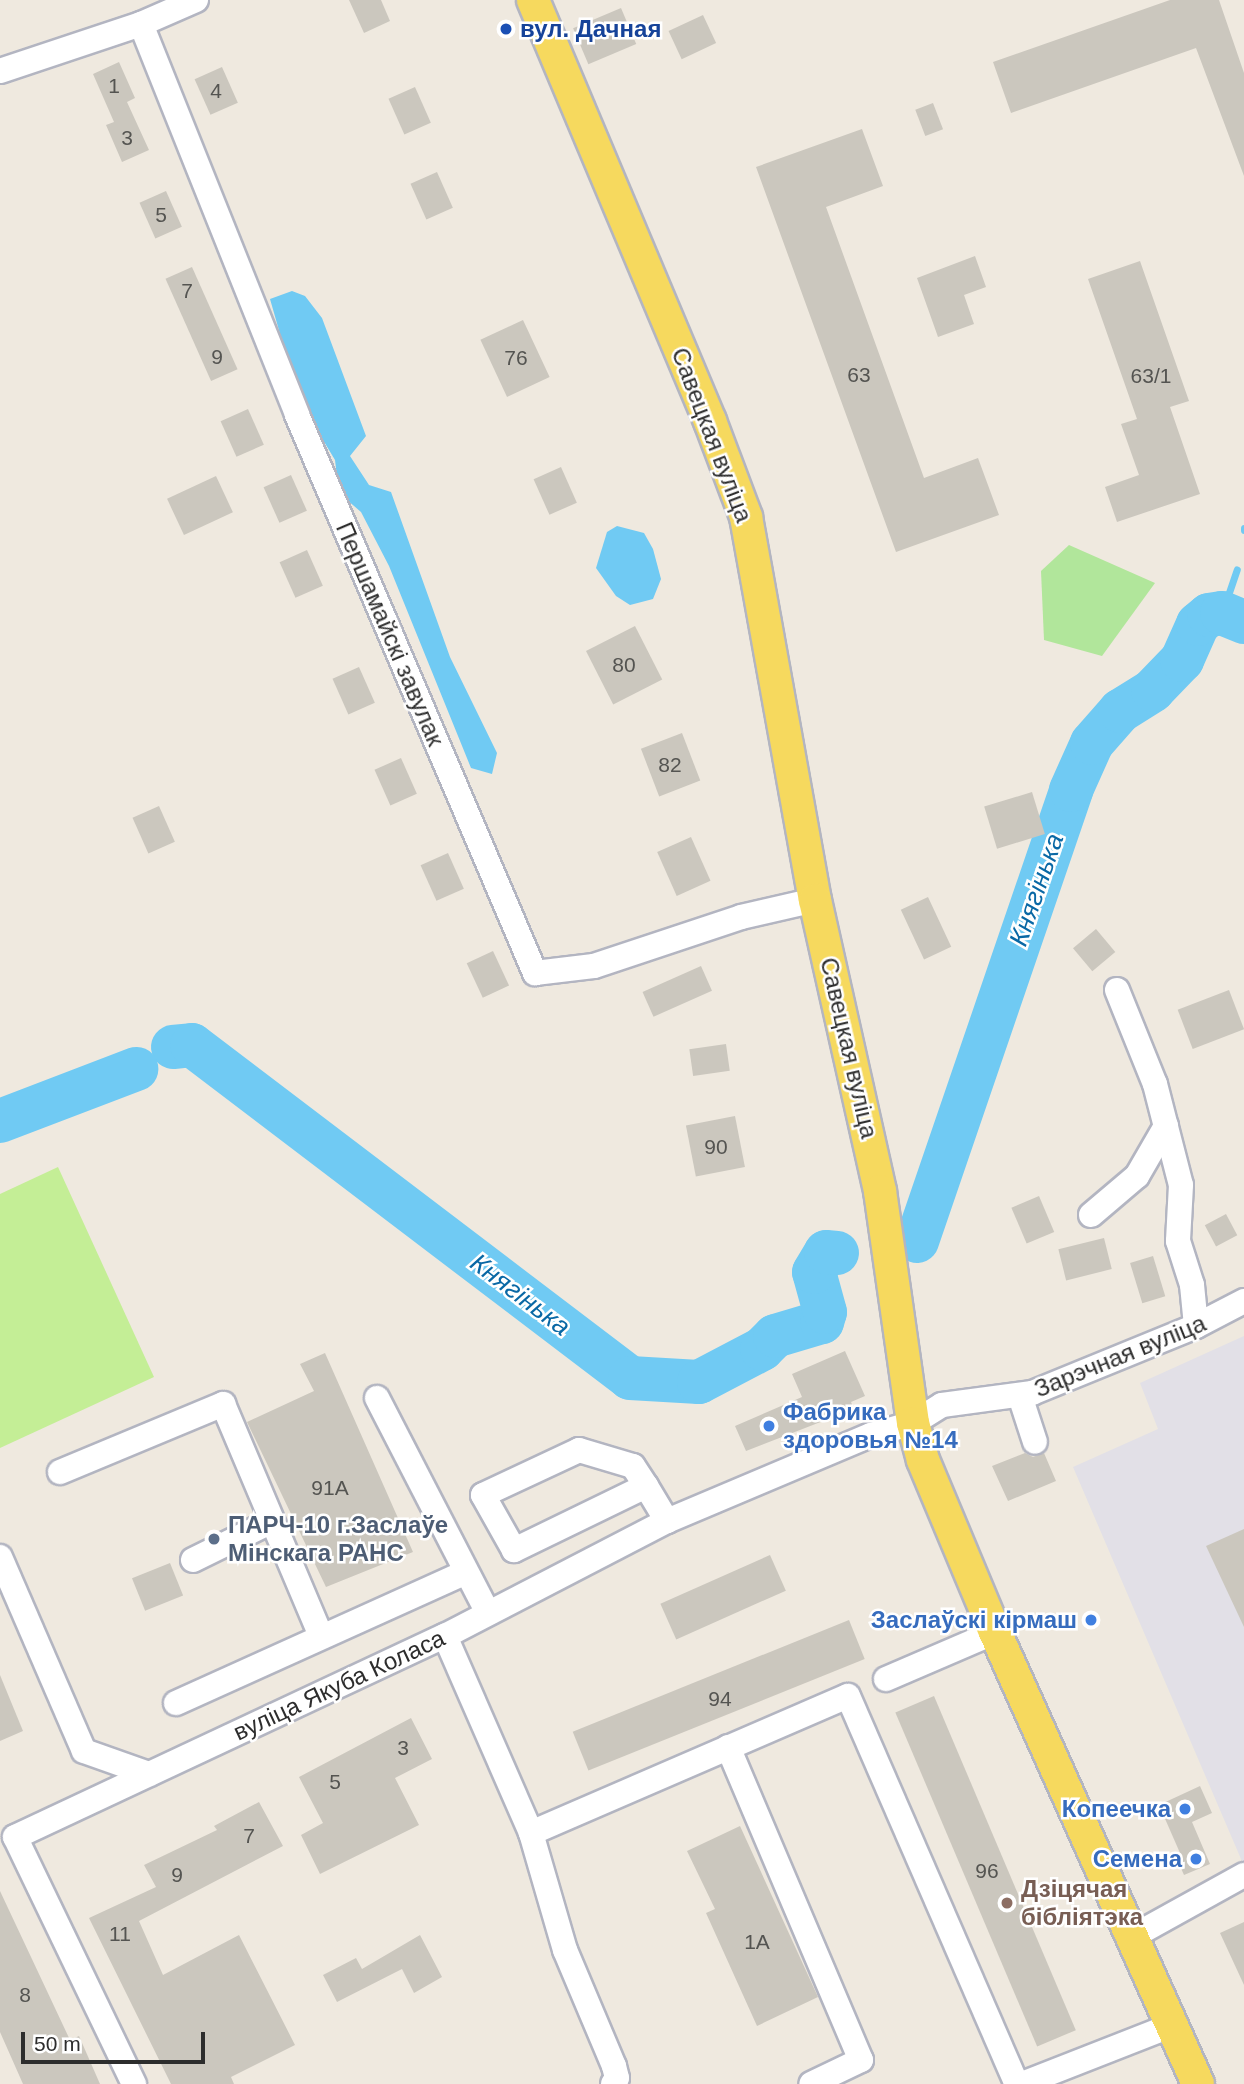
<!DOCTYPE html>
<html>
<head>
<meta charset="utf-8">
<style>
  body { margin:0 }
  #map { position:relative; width:1244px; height:2084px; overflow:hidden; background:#efe9df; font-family:Arial,sans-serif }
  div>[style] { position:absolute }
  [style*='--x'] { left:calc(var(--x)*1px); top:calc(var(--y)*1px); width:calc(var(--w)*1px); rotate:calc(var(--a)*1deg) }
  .industrial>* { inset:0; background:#e2e0e7 }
  .green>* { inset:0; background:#b1e69b }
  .pitch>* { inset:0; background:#c4ee96 }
  .water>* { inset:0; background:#70caf3 }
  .stream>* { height:7px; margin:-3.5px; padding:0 3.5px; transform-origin:3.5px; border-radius:3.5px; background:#70caf3 }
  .river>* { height:44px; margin:-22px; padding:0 22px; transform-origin:22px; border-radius:22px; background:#70caf3 }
  .building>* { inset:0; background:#cbc7be; transform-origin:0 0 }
  .roads { filter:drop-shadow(2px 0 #b3b5c1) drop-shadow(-2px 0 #b3b5c1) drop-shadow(0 2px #b3b5c1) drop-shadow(0 -2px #b3b5c1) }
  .minor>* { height:24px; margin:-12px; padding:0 12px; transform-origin:12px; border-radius:12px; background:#fff }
  .major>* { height:32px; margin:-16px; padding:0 16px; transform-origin:16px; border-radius:16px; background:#f6d95e }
  .dots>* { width:19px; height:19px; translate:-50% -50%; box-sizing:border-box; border:4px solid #fff; border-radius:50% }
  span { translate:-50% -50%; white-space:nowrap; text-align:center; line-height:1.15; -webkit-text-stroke:5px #fff; paint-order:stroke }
  .number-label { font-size:21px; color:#545451 }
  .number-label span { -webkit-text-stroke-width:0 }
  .transit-label { font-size:24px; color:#164399; font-weight:700 }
  .left { translate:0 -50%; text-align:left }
  .street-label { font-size:24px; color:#2d2d2d }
  .shop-label { font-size:24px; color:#366cbe; font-weight:700 }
  .right { translate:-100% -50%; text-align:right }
  .service-label { font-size:24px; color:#4e5e75; font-weight:700 }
  .education-label { font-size:24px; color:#785e54; font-weight:700 }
  .water-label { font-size:26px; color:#0968a5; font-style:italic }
  .scale { position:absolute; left:21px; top:2032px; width:184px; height:32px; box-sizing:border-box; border:4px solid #2d2d2d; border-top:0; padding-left:9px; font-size:21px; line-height:24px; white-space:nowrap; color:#2d2d2d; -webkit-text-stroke:5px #fff; paint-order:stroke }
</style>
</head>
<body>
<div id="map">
  <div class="industrial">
    <div style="clip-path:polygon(1244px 1336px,1244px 1866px,1073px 1467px,1158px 1429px,1140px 1383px)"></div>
  </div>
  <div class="green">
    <div style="clip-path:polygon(1069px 545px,1155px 583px,1102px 656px,1044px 640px,1041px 571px)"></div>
  </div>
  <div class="pitch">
    <div style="clip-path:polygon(58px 1167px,154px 1377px,0 1448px,0 1194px)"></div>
  </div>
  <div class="water">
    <div style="clip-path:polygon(292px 291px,305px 296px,322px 318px,366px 436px,350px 456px,369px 485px,391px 492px,450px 657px,497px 753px,492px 774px,471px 768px,389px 566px,361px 512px,339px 493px,335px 460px,299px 400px,270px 299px)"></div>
    <div style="clip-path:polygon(617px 526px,644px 533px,653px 549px,661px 579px,653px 599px,630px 605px,616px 596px,596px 568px,607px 532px)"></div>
  </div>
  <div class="stream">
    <div style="--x:1244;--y:530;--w:2;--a:-90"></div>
    <div style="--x:1222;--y:613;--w:46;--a:-71.2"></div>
  </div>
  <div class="river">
    <div style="--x:173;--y:1047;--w:19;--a:-6"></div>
    <div style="--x:192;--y:1045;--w:550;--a:37.24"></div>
    <div style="--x:630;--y:1378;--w:69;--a:3.3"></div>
    <div style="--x:699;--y:1382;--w:71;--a:-27.6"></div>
    <div style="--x:762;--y:1349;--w:18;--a:-45"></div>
    <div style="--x:775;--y:1336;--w:49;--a:-16.6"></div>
    <div style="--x:822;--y:1322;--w:10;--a:-73"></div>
    <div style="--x:825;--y:1312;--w:41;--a:-105.4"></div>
    <div style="--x:814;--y:1272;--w:23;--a:-59"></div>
    <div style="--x:826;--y:1252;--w:11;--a:5"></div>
    <div style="--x:0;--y:1121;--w:146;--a:-20.9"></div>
    <div style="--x:917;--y:1241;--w:477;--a:-71.1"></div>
    <div style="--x:1071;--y:790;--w:51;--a:-65.9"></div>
    <div style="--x:1092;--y:743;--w:43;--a:-48.8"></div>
    <div style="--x:1120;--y:711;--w:39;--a:-32"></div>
    <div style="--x:1153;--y:690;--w:42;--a:-46"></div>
    <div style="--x:1182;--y:660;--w:39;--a:-66"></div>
    <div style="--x:1198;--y:624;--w:14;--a:-39"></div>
    <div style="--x:1209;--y:615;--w:13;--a:-9"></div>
    <div style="--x:1222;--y:613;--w:24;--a:22"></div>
  </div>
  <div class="building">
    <div style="clip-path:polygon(349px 0,381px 0,390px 21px,364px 33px)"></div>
    <div style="clip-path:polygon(1170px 0,1219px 0,1244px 73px,1244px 176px,1196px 48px,1011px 113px,993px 62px)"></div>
    <div style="left:621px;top:8px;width:39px;height:52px;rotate:67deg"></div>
    <div style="left:703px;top:15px;width:31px;height:38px;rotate:65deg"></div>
    <div style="clip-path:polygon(119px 62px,135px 98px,127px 102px,149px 150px,122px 162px,106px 125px,114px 122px,93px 74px)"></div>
    <div style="left:222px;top:67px;width:39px;height:30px;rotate:66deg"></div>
    <div style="left:415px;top:87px;width:39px;height:29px;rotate:66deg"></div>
    <div style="left:933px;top:103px;width:28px;height:19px;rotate:69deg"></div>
    <div style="clip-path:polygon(862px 129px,883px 186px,826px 207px,924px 478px,978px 458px,999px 515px,896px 552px,756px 167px)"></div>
    <div style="left:437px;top:172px;width:39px;height:29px;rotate:66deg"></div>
    <div style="left:166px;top:191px;width:39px;height:29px;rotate:66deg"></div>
    <div style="clip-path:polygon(975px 256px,986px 287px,964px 295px,974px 324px,938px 337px,917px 278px)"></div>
    <div style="clip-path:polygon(1140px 261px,1189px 401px,1170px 407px,1200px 494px,1117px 522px,1105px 487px,1139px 475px,1121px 424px,1137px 419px,1088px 279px)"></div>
    <div style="left:192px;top:267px;width:112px;height:29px;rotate:66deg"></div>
    <div style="left:523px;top:320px;width:63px;height:47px;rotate:65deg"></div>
    <div style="left:248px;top:409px;width:39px;height:30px;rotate:66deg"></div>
    <div style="left:561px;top:467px;width:39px;height:30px;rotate:66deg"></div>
    <div style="left:291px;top:475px;width:39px;height:30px;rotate:66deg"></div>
    <div style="left:216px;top:476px;width:40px;height:54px;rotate:65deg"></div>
    <div style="left:307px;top:550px;width:39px;height:30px;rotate:66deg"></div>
    <div style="left:635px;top:626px;width:60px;height:55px;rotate:63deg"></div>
    <div style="left:359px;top:667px;width:39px;height:29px;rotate:66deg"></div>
    <div style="left:682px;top:733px;width:51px;height:44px;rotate:69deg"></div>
    <div style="left:401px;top:758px;width:39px;height:29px;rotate:66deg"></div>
    <div style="left:1032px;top:792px;width:44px;height:50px;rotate:73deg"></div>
    <div style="left:159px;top:806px;width:39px;height:29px;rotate:66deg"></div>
    <div style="left:691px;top:837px;width:48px;height:37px;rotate:66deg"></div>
    <div style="left:448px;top:853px;width:39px;height:30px;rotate:66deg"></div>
    <div style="left:928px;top:897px;width:55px;height:30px;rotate:65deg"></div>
    <div style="left:1096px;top:929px;width:30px;height:30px;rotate:50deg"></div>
    <div style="left:493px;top:951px;width:38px;height:29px;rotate:65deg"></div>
    <div style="left:701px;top:966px;width:27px;height:64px;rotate:66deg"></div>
    <div style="left:1229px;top:990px;width:42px;height:55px;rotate:69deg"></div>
    <div style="left:726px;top:1044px;width:27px;height:37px;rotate:82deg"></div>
    <div style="left:735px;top:1116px;width:52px;height:50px;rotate:79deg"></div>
    <div style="left:1039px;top:1196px;width:39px;height:30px;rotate:67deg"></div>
    <div style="left:1226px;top:1214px;width:24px;height:24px;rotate:62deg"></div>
    <div style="left:1104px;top:1238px;width:32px;height:47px;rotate:76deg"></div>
    <div style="left:1153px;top:1256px;width:42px;height:24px;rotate:73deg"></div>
    <div style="clip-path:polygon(845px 1351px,865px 1396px,851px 1402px,854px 1409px,746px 1451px,735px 1426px,802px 1397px,792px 1374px)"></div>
    <div style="clip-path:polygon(325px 1353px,413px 1552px,326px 1587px,247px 1422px,314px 1391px,300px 1364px)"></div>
    <div style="clip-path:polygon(1025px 1453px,1033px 1457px,1044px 1453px,1056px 1481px,1008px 1501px,992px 1466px)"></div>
    <div style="clip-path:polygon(1244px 1529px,1244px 1627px,1206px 1546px)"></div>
    <div style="left:770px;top:1555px;width:39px;height:120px;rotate:66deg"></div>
    <div style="left:170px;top:1563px;width:35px;height:41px;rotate:68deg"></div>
    <div style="left:849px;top:1620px;width:42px;height:298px;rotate:68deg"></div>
    <div style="clip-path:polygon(0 1675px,23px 1731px,0 1741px)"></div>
    <div style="left:934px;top:1696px;width:363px;height:42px;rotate:67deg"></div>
    <div style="clip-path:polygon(411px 1718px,432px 1759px,395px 1778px,419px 1825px,320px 1874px,301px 1835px,323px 1823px,299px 1777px)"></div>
    <div style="clip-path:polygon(1200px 1786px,1212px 1813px,1192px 1822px,1210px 1864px,1184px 1875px,1175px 1855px,1180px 1853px,1159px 1805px)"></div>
    <div style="clip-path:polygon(259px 1802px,283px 1846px,139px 1921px,163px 1975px,239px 1935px,295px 2045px,231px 2077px,234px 2084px,171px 2084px,89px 1918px,156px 1887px,144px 1865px,217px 1830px,214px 1826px)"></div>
    <div style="clip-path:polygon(740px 1826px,818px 1997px,757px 2026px,706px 1913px,715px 1909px,687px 1851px)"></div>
    <div style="clip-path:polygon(0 1891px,70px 2040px,79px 2036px,100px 2084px,23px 2084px,0 2032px)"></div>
    <div style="clip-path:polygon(1244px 1922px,1244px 1985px,1220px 1933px)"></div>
    <div style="clip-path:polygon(420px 1935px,442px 1977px,414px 1993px,402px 1969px,337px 2002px,323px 1975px,356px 1958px,362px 1969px)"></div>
  </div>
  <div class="roads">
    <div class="minor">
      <div style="--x:141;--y:24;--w:421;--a:68.2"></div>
      <div style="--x:297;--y:415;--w:607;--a:66.9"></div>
      <div style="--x:535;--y:973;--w:59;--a:-6.8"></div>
      <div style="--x:594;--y:966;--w:155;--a:-18.4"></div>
      <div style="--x:741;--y:917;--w:76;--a:-12.9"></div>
      <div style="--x:0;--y:71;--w:149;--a:-18.4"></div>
      <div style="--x:141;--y:24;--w:60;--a:-23.6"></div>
      <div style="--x:1117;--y:990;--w:101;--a:68"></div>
      <div style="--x:1155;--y:1084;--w:104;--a:75.6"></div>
      <div style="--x:1181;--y:1185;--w:56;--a:93.1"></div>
      <div style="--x:1178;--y:1241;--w:46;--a:72.3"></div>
      <div style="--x:1192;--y:1285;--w:41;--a:84.4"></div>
      <div style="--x:1091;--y:1215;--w:60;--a:-40.3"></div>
      <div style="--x:1137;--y:1176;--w:58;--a:-59.9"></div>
      <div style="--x:1020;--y:1396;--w:48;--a:71.9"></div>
      <div style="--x:377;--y:1398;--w:242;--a:62.7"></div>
      <div style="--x:60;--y:1472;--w:177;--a:-22.6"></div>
      <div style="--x:223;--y:1404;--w:252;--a:67.1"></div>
      <div style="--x:646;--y:1486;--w:147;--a:154.1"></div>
      <div style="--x:514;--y:1550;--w:63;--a:-119.4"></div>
      <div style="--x:483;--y:1495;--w:106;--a:-25.1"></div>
      <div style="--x:579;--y:1450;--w:56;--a:16.5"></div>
      <div style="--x:633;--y:1466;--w:24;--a:57"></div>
      <div style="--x:646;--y:1486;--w:41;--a:59"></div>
      <div style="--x:0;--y:1557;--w:211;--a:66.6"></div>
      <div style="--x:84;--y:1751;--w:69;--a:19.5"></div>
      <div style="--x:193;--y:1560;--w:86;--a:-26.3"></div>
      <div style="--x:445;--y:1636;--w:215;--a:66.4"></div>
      <div style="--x:531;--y:1833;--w:122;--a:73.8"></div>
      <div style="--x:565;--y:1950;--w:126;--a:67.1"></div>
      <div style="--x:614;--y:2066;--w:12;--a:76"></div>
      <div style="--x:617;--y:2078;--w:7;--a:124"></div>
      <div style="--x:886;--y:1679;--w:119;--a:-23.3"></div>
      <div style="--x:176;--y:1703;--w:318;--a:-24.3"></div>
      <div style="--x:728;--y:1747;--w:340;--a:67"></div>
      <div style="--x:861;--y:2060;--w:55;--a:154.4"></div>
      <div style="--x:531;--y:1833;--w:345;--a:-23.4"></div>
      <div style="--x:848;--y:1696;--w:423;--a:66.5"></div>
      <div style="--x:1132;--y:1937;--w:128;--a:-29"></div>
      <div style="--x:134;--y:2084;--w:274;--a:-115.7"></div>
      <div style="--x:15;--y:1837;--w:475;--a:-25.1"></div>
      <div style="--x:445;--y:1636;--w:250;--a:-27.4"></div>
      <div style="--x:667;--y:1521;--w:221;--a:-22.9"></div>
      <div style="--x:871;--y:1435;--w:44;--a:-15.9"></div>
      <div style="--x:913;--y:1423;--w:34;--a:-32"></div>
      <div style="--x:942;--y:1405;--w:91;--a:-7.6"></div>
      <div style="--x:1032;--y:1393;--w:177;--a:-22.2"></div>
      <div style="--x:1196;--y:1326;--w:54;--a:-27.5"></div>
      <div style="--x:1022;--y:2084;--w:159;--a:-21.4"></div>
    </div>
    <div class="major">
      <div style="--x:533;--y:0;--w:457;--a:67.2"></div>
      <div style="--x:710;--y:421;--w:103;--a:69.4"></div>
      <div style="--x:746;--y:517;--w:389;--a:79.8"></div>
      <div style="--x:815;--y:900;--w:298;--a:77.4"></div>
      <div style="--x:880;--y:1191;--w:234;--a:81.9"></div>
      <div style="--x:913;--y:1423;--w:38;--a:75"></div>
      <div style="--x:923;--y:1460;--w:186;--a:67.3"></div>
      <div style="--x:995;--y:1632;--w:495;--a:65.8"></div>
    </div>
  </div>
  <div class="dots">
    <div style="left:506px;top:29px;background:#1a4fb4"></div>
    <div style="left:769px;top:1426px;background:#3f7fe0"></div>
    <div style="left:214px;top:1539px;background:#5c6f8a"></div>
    <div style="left:1091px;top:1620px;background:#3f7fe0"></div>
    <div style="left:1185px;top:1809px;background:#3f7fe0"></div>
    <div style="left:1196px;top:1859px;background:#3f7fe0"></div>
    <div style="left:1007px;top:1903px;background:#8d6e63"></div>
  </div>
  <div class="number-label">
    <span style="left:114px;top:86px">1</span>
    <span style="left:216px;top:91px">4</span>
    <span style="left:127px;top:138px">3</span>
    <span style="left:161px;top:215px">5</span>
    <span style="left:187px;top:291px">7</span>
    <span style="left:217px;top:357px">9</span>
    <span style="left:516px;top:358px">76</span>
    <span style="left:859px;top:375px">63</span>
    <span style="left:1151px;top:376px">63/1</span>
    <span style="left:624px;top:665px">80</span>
    <span style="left:670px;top:765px">82</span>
    <span style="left:716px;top:1147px">90</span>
    <span style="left:330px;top:1488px">91А</span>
    <span style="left:720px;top:1699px">94</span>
    <span style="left:403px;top:1748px">3</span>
    <span style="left:335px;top:1782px">5</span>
    <span style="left:249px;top:1836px">7</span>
    <span style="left:987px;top:1871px">96</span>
    <span style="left:177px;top:1875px">9</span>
    <span style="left:120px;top:1934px">11</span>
    <span style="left:757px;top:1942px">1А</span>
    <span style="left:25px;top:1995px">8</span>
  </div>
  <div class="transit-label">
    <span class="left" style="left:520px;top:29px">вул. Дачная</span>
  </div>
  <div class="street-label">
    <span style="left:712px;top:435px;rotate:69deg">Савецкая вуліца</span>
    <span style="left:390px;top:634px;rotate:67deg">Першамайскі завулак</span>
    <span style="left:849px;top:1048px;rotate:77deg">Савецкая вуліца</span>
    <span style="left:1120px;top:1356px;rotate:-22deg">Зарэчная вуліца</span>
    <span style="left:339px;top:1685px;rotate:-25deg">вуліца Якуба Коласа</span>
  </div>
  <div class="shop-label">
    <span class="left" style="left:783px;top:1426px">Фабрика<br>здоровья №14</span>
    <span class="right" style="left:1077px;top:1620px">Заслаўскі кірмаш</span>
    <span class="right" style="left:1171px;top:1809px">Копеечка</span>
    <span class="right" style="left:1182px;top:1859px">Семена</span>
  </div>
  <div class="service-label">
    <span class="left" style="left:228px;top:1539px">ПАРЧ-10 г.Заслаўе<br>Мінскага РАНС</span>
  </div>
  <div class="education-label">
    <span class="left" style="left:1021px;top:1903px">Дзіцячая<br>бібліятэка</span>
  </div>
  <div class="water-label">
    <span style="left:1037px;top:890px;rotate:-71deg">Княгінька</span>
    <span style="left:520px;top:1295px;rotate:37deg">Княгінька</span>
  </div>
  <div class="scale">50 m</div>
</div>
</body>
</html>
